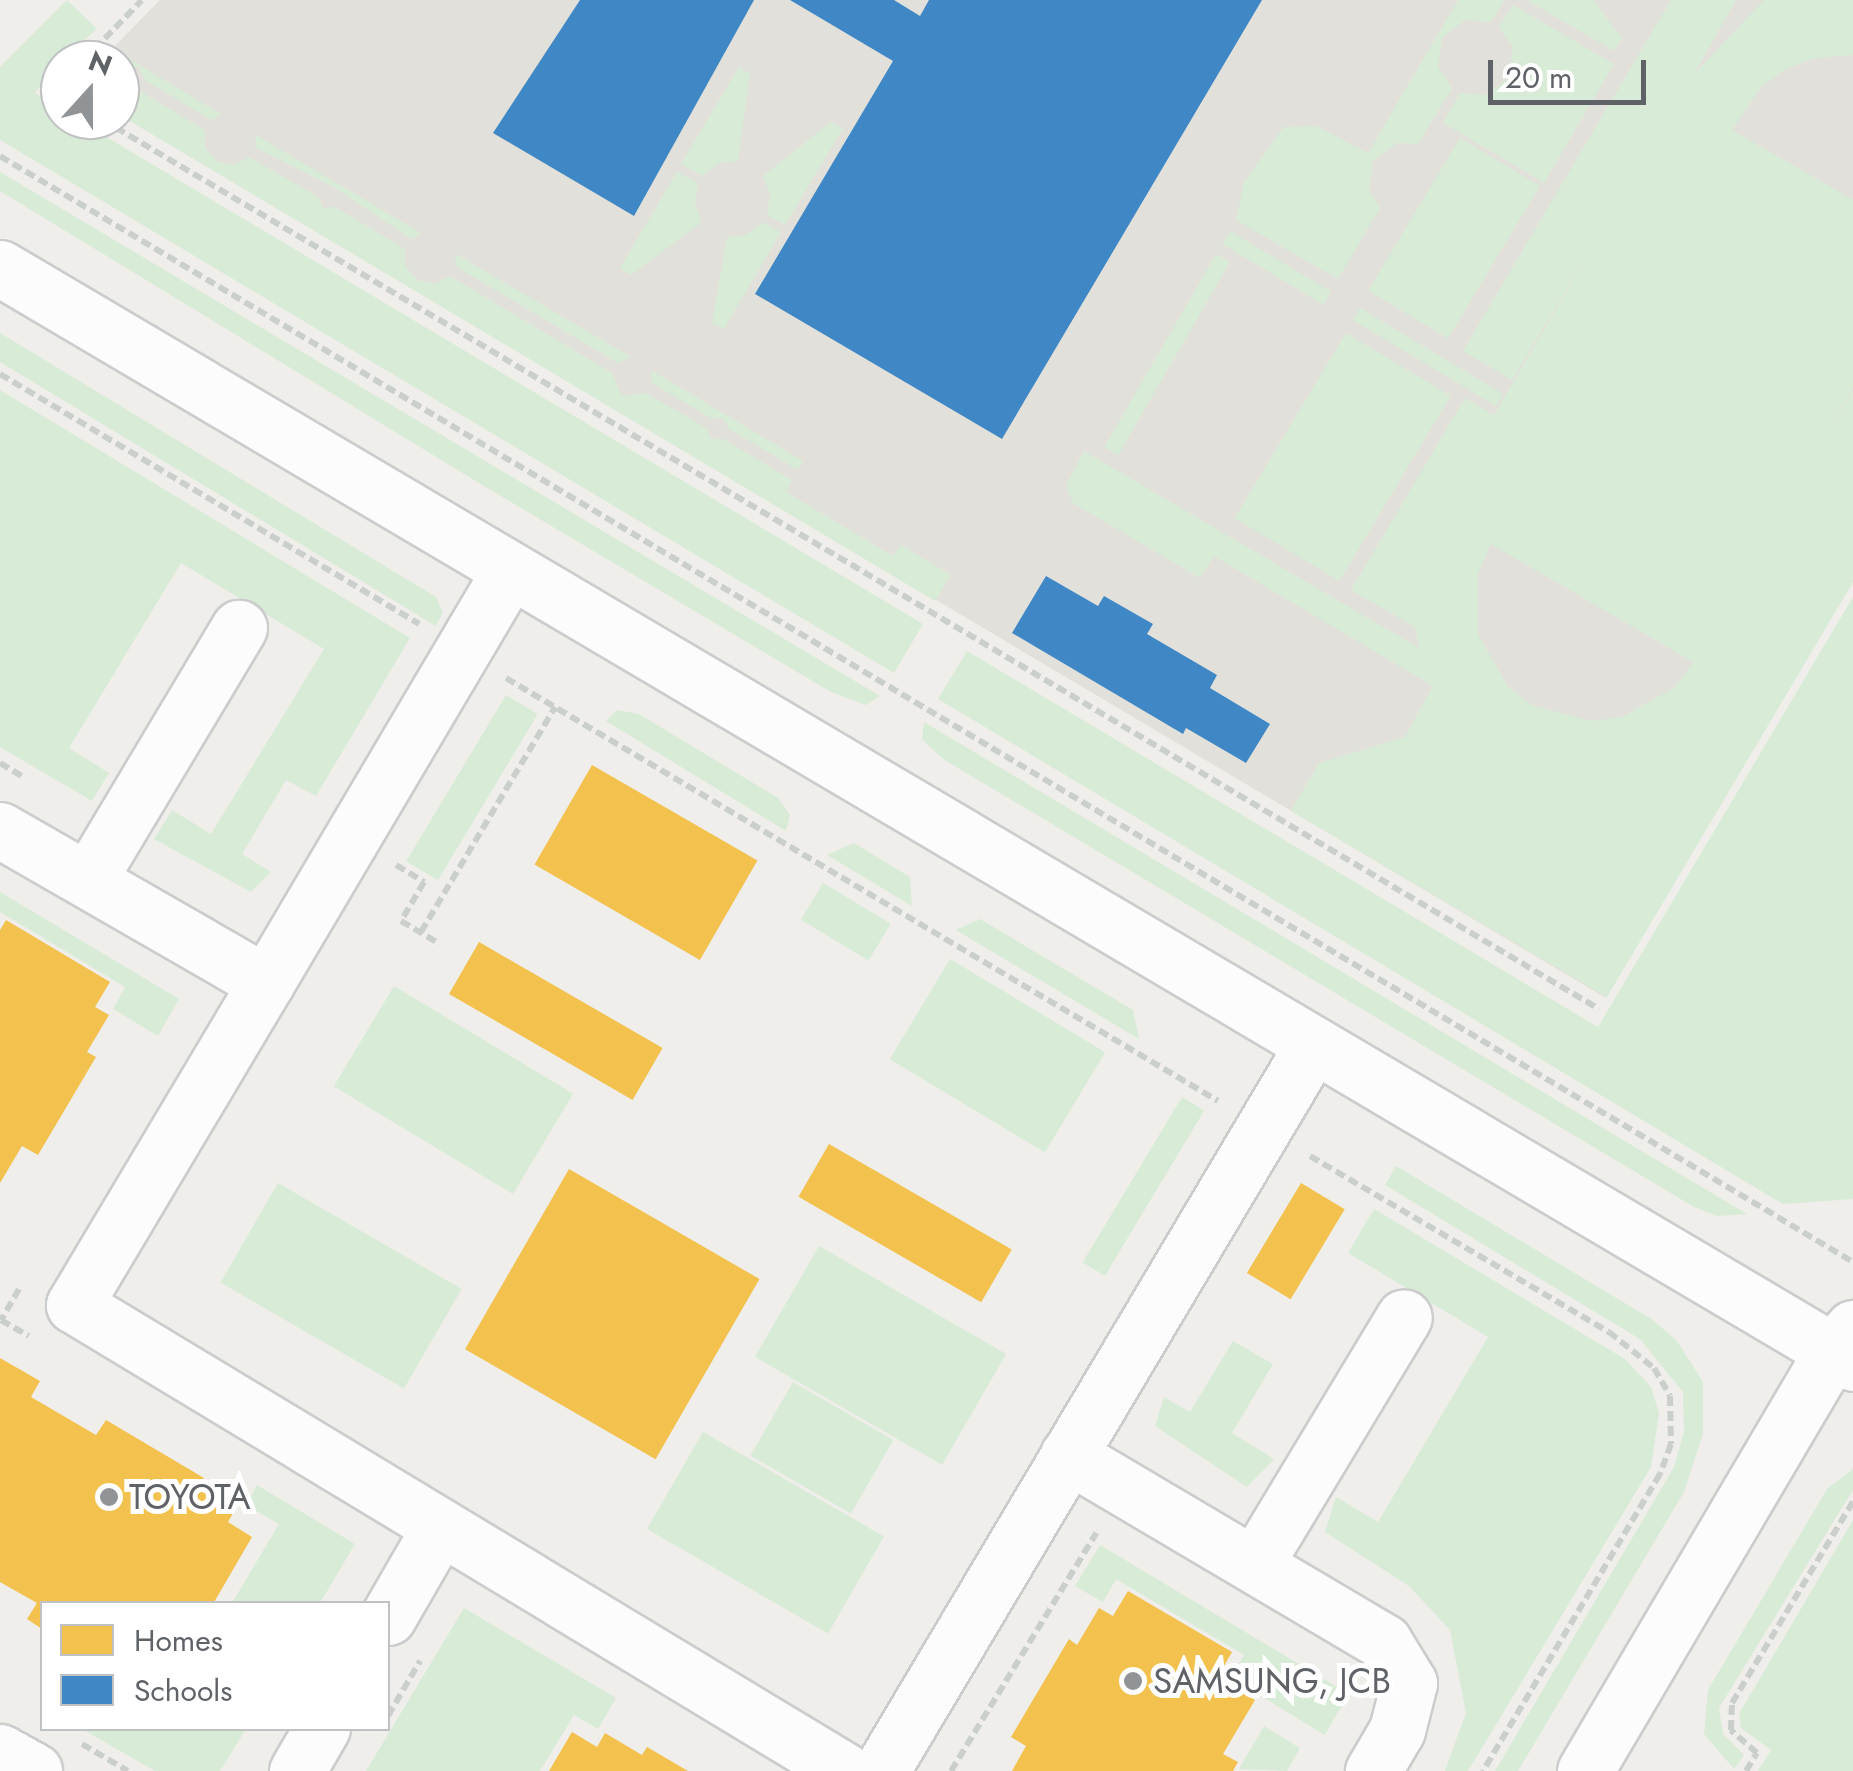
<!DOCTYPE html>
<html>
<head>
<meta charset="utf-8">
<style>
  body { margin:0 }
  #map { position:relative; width:1853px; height:1771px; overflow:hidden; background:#efeeea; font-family:Jost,sans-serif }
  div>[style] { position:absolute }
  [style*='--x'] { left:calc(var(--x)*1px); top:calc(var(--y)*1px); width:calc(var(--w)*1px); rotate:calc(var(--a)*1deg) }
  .education>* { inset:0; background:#e2e0da }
  .green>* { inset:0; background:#d8ebd6; transform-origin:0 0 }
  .homes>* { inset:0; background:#f2c14e; transform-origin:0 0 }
  .schools>* { inset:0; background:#3f88c5 }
  .path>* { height:6px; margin-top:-3px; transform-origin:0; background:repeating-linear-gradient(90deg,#cacfcc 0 10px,transparent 0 15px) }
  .roads { filter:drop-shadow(2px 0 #cbcccc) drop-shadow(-2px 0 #cbcccc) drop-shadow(0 2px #cbcccc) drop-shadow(0 -2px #cbcccc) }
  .minor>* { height:55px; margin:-27.5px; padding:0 27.5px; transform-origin:27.5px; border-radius:27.5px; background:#fdfcfc }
  .dots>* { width:28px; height:28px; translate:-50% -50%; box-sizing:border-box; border:5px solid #fff; border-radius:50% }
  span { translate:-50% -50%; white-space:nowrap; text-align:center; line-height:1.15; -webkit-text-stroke:10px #fff; paint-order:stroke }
  .poi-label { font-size:35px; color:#5f6368 }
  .left { translate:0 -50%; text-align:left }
  .legend { position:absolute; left:40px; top:1601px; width:350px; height:130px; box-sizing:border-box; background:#fff; border:2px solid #bfc1c3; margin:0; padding:12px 18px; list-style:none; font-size:30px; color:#5f6368 }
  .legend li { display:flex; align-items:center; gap:20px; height:50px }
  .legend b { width:50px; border:2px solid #bfc1c3 }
  .north { position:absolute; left:40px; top:40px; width:100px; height:100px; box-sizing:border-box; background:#fff; border:2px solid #bfc1c3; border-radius:50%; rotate:21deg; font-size:28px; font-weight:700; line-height:40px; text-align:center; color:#5f6368 }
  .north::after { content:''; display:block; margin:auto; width:35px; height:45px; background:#919496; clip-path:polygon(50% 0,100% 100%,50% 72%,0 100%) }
  .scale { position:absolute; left:1488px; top:60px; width:158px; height:45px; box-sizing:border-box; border:5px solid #5f6368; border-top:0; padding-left:12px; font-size:30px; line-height:35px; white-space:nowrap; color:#5f6368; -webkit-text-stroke:8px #fff; paint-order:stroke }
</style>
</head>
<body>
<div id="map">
  <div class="education">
    <div style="clip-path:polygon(160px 0,1853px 0,1853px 581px,1606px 998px,120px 115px,120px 60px,101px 60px)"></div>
  </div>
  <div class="green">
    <div style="clip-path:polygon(67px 0,97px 29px,60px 60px,35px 93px,60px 109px,60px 120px,78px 120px,923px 624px,894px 673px,0 140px,0 67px)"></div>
    <div style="clip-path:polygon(1458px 0,1504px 0,1491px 22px,1465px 20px,1442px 38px,1438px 67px,1452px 88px,1418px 144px,1397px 143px,1373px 161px,1369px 190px,1380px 208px,1338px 279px,1236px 220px,1244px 182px,1284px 127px,1316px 126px,1368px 153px)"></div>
    <div style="clip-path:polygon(1527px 0,1593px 0,1622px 38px,1614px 51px)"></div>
    <div style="clip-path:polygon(evenodd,1671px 0,1736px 0,1694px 74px,1764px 0,1853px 0,1853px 55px,1814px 58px,1786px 69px,1761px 87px,1732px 130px,1853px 200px,1853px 388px,1825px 437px,1853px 391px,1853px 582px,1607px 997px,1291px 811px,1319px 763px,1405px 737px,1433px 686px,1214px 556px,1200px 578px,1073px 503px,1066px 485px,1084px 451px,1419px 648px,1415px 627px,1351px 590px,1465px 398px,1494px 415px,1600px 234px,1512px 380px,1463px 351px,1671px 0,1491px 544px,1693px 662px,1693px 663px,1675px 687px,1622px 717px,1591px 721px,1532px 705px,1508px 687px,1478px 634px,1478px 573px,1491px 544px)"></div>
    <div style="clip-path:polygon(1513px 5px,1614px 64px,1544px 183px,1443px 123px,1460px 93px,1486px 95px,1509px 78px,1513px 47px,1499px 27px)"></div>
    <div style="clip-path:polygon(112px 49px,113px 49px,221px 114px,211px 120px,145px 80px,138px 66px,120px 71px,120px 60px,102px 60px)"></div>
    <div style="clip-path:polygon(739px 67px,750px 74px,738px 161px,719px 163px,702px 176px,681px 164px)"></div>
    <div style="clip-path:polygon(120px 87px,138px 90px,205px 130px,205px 147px,217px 161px,234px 165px,249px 157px,318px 197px,323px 208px,335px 207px,405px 249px,405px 266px,417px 280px,435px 284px,450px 276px,612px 373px,622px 396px,646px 393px,706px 428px,711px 439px,723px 439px,792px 480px,786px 492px,893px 556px,901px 545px,951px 575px,935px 601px,120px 115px)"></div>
    <div style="clip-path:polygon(831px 122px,843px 128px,785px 225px,767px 215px,770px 194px,763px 176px)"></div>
    <div style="clip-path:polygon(256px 135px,421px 233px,411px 239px,335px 188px,255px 147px)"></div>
    <div style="left:1460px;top:138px;width:93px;height:178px;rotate:31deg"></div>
    <div style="clip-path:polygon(0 172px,880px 696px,866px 705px,831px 692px,474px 480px,0 191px)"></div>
    <div style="clip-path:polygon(677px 172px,698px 183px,695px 205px,702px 222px,631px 275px,620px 268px)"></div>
    <div style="clip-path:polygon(763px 222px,781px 232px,724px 329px,712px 323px,727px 237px,746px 235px)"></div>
    <div style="left:1230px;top:231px;width:118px;height:15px;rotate:31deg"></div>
    <div style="clip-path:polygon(456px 254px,631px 357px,618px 363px,455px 266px)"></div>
    <div style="left:1216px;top:254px;width:16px;height:223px;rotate:30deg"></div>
    <div style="left:1360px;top:308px;width:167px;height:14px;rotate:31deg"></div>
    <div style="clip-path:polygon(0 333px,436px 597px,443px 612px,436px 626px,0 362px)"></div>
    <div style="left:1346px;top:333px;width:122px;height:216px;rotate:31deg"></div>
    <div style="clip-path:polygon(651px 370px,803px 461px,798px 470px,729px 429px,723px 418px,712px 419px,652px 383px)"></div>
    <div style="clip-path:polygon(0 390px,410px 638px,316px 796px,286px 780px,242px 854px,271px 872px,251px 892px,154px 839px,172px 810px,211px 834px,324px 649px,181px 563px,69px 748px,109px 773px,92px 801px,0 747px)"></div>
    <div style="clip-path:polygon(1853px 597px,1853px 1199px,1783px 1204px,938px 699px,967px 651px,1598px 1027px)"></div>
    <div style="left:506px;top:695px;width:37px;height:194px;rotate:31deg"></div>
    <div style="clip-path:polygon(617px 710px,639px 714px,778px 798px,790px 815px,786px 831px,606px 721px)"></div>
    <div style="clip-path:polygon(924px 722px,1747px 1214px,1717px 1216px,1694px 1207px,943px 759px,922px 739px)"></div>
    <div style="clip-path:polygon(854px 843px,910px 877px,912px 906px,827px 855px)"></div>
    <div style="left:823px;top:883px;width:79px;height:43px;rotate:31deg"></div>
    <div style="clip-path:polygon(0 892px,179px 999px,158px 1036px,113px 1009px,125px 987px,0 912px)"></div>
    <div style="clip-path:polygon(980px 919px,1133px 1010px,1139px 1039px,956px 930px)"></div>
    <div style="left:950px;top:959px;width:181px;height:117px;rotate:31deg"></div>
    <div style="left:394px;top:986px;width:209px;height:117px;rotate:31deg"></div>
    <div style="left:1182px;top:1097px;width:26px;height:193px;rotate:31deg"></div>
    <div style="clip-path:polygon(1396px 1166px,1653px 1320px,1677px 1341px,1703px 1382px,1703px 1434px,1684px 1492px,1518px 1771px,1495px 1771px,1674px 1467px,1684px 1432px,1683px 1392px,1640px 1339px,1385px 1185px)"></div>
    <div style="left:278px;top:1183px;width:212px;height:115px;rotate:30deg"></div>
    <div style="clip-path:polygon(1374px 1209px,1625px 1359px,1651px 1387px,1659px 1413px,1651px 1467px,1468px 1771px,1445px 1771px,1466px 1713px,1450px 1630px,1409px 1586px,1325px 1532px,1336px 1497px,1378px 1522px,1488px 1337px,1348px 1253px)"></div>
    <div style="left:819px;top:1246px;width:216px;height:128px;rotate:30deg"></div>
    <div style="clip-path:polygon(1233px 1341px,1273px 1364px,1232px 1433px,1274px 1459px,1247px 1487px,1155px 1426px,1164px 1397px,1190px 1412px)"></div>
    <div style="left:793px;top:1382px;width:116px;height:85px;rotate:30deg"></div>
    <div style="left:703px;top:1432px;width:209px;height:112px;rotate:30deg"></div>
    <div style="clip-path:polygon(1853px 1469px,1853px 1490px,1719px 1708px,1723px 1734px,1744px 1755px,1734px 1769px,1704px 1734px,1708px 1690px,1827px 1489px)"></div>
    <div style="clip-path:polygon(257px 1485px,355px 1544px,320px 1603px,232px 1603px,279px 1524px,246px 1505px)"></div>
    <div style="clip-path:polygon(1853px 1520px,1853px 1771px,1758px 1771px,1771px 1750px,1741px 1728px,1739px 1714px)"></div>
    <div style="clip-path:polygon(1100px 1545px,1342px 1690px,1344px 1701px,1325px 1735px,1231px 1678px,1244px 1655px,1116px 1579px,1103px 1602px,1075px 1586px)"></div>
    <div style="clip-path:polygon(464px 1608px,616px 1698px,598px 1729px,574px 1715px,540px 1771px,366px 1771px)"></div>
    <div style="clip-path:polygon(1264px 1726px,1300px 1748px,1287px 1771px,1239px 1769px)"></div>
    <div style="clip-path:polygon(82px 1729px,246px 1729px,220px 1771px,155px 1771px)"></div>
  </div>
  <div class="homes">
    <div style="left:592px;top:765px;width:191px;height:115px;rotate:30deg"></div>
    <div style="clip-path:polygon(6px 920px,110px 982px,95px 1007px,109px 1015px,87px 1052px,96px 1057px,38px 1155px,22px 1146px,0 1183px,0 930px)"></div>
    <div style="left:479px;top:942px;width:212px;height:60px;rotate:30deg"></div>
    <div style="left:829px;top:1144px;width:211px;height:61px;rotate:30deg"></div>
    <div style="left:569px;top:1169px;width:220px;height:208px;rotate:30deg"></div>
    <div style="left:1301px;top:1183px;width:51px;height:105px;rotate:31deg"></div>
    <div style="clip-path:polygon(0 1358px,40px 1381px,31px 1397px,96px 1435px,106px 1420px,204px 1478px,199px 1486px,236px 1508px,228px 1522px,252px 1537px,213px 1604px,42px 1604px,42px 1629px,27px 1619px,37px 1603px,0 1582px)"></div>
    <div style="clip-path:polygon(1128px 1591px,1232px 1652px,1217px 1678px,1255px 1700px,1223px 1754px,1238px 1762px,1233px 1771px,1012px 1771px,1026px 1746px,1011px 1737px,1069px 1639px,1077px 1645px,1099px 1608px,1113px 1616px)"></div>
    <div style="clip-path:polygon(572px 1732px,597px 1747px,605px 1733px,642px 1755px,647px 1747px,688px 1771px,549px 1771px)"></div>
  </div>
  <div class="schools">
    <div style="clip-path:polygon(580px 0,754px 0,634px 216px,493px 133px)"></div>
    <div style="clip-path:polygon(790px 0,894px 0,920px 16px,929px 0,1262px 0,1002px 439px,755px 294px,893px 61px)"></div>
    <div style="clip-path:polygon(1046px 576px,1098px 606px,1104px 596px,1153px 624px,1147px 634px,1217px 675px,1210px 688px,1270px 724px,1246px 763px,1186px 728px,1183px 734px,1012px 633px)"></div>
  </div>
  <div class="path">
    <div style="--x:84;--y:60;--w:83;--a:-46"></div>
    <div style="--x:60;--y:85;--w:8;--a:135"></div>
    <div style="--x:54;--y:91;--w:7;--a:34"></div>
    <div style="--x:103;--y:120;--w:1740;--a:30.72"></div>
    <div style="--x:0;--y:156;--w:2158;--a:30.83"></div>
    <div style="--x:0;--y:374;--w:488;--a:30.8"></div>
    <div style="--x:506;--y:678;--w:828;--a:30.71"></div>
    <div style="--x:0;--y:763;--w:29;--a:31"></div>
    <div style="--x:396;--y:865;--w:33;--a:31"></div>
    <div style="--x:424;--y:882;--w:45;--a:120.5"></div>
    <div style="--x:401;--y:921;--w:45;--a:30.5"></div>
    <div style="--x:421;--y:932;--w:262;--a:-59.2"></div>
    <div style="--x:1310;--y:1156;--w:347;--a:30.5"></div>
    <div style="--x:1609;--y:1332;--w:58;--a:38.7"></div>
    <div style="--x:1654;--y:1368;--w:32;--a:60"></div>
    <div style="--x:1670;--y:1396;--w:48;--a:88.8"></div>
    <div style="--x:1671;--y:1444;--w:32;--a:110"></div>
    <div style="--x:1660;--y:1474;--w:346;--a:120.8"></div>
    <div style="--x:19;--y:1289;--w:36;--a:120"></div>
    <div style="--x:1;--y:1320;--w:32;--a:30"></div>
    <div style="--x:388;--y:1716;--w:64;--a:-59.8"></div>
    <div style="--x:82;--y:1744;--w:53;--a:30.4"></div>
    <div style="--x:951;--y:1771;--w:279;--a:-58.6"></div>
    <div style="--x:1746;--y:1771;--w:21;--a:-59"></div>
    <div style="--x:1757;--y:1753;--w:35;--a:-139"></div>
    <div style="--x:1731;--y:1730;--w:27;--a:-88"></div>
    <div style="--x:1732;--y:1703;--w:235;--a:-59"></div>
  </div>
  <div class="roads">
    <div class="minor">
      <div style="--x:0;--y:268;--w:2152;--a:30.58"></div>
      <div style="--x:0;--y:830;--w:307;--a:29.9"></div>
      <div style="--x:266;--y:983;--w:375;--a:120.8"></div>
      <div style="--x:74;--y:1305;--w:901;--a:31.15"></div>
      <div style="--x:88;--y:880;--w:294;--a:-59.1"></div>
      <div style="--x:266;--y:983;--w:480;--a:-59.4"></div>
      <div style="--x:1068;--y:1455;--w:367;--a:30.6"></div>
      <div style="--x:1384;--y:1642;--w:48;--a:58.6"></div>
      <div style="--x:1409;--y:1683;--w:49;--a:104.3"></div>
      <div style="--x:1397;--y:1730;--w:48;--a:120.3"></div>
      <div style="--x:1255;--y:1564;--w:288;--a:-58.9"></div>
      <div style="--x:388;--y:1617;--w:104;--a:-60"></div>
      <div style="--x:0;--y:1752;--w:39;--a:29"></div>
      <div style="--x:297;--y:1771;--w:50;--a:-59.8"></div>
      <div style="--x:881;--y:1771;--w:845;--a:-59.25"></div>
      <div style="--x:1585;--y:1771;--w:486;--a:-59.5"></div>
      <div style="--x:1832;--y:1352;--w:32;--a:-49"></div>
    </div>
  </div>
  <div class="dots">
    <div style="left:109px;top:1497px;background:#919496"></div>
    <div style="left:1133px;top:1681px;background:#919496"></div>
  </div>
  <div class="poi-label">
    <span class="left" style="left:129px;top:1497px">TOYOTA</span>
    <span class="left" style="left:1153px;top:1681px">SAMSUNG, JCB</span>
  </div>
  <ul class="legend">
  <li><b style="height:28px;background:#f2c14e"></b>Homes</li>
  <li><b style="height:28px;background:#3f88c5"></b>Schools</li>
  </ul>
  <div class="north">N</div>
  <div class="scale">20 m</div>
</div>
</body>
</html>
